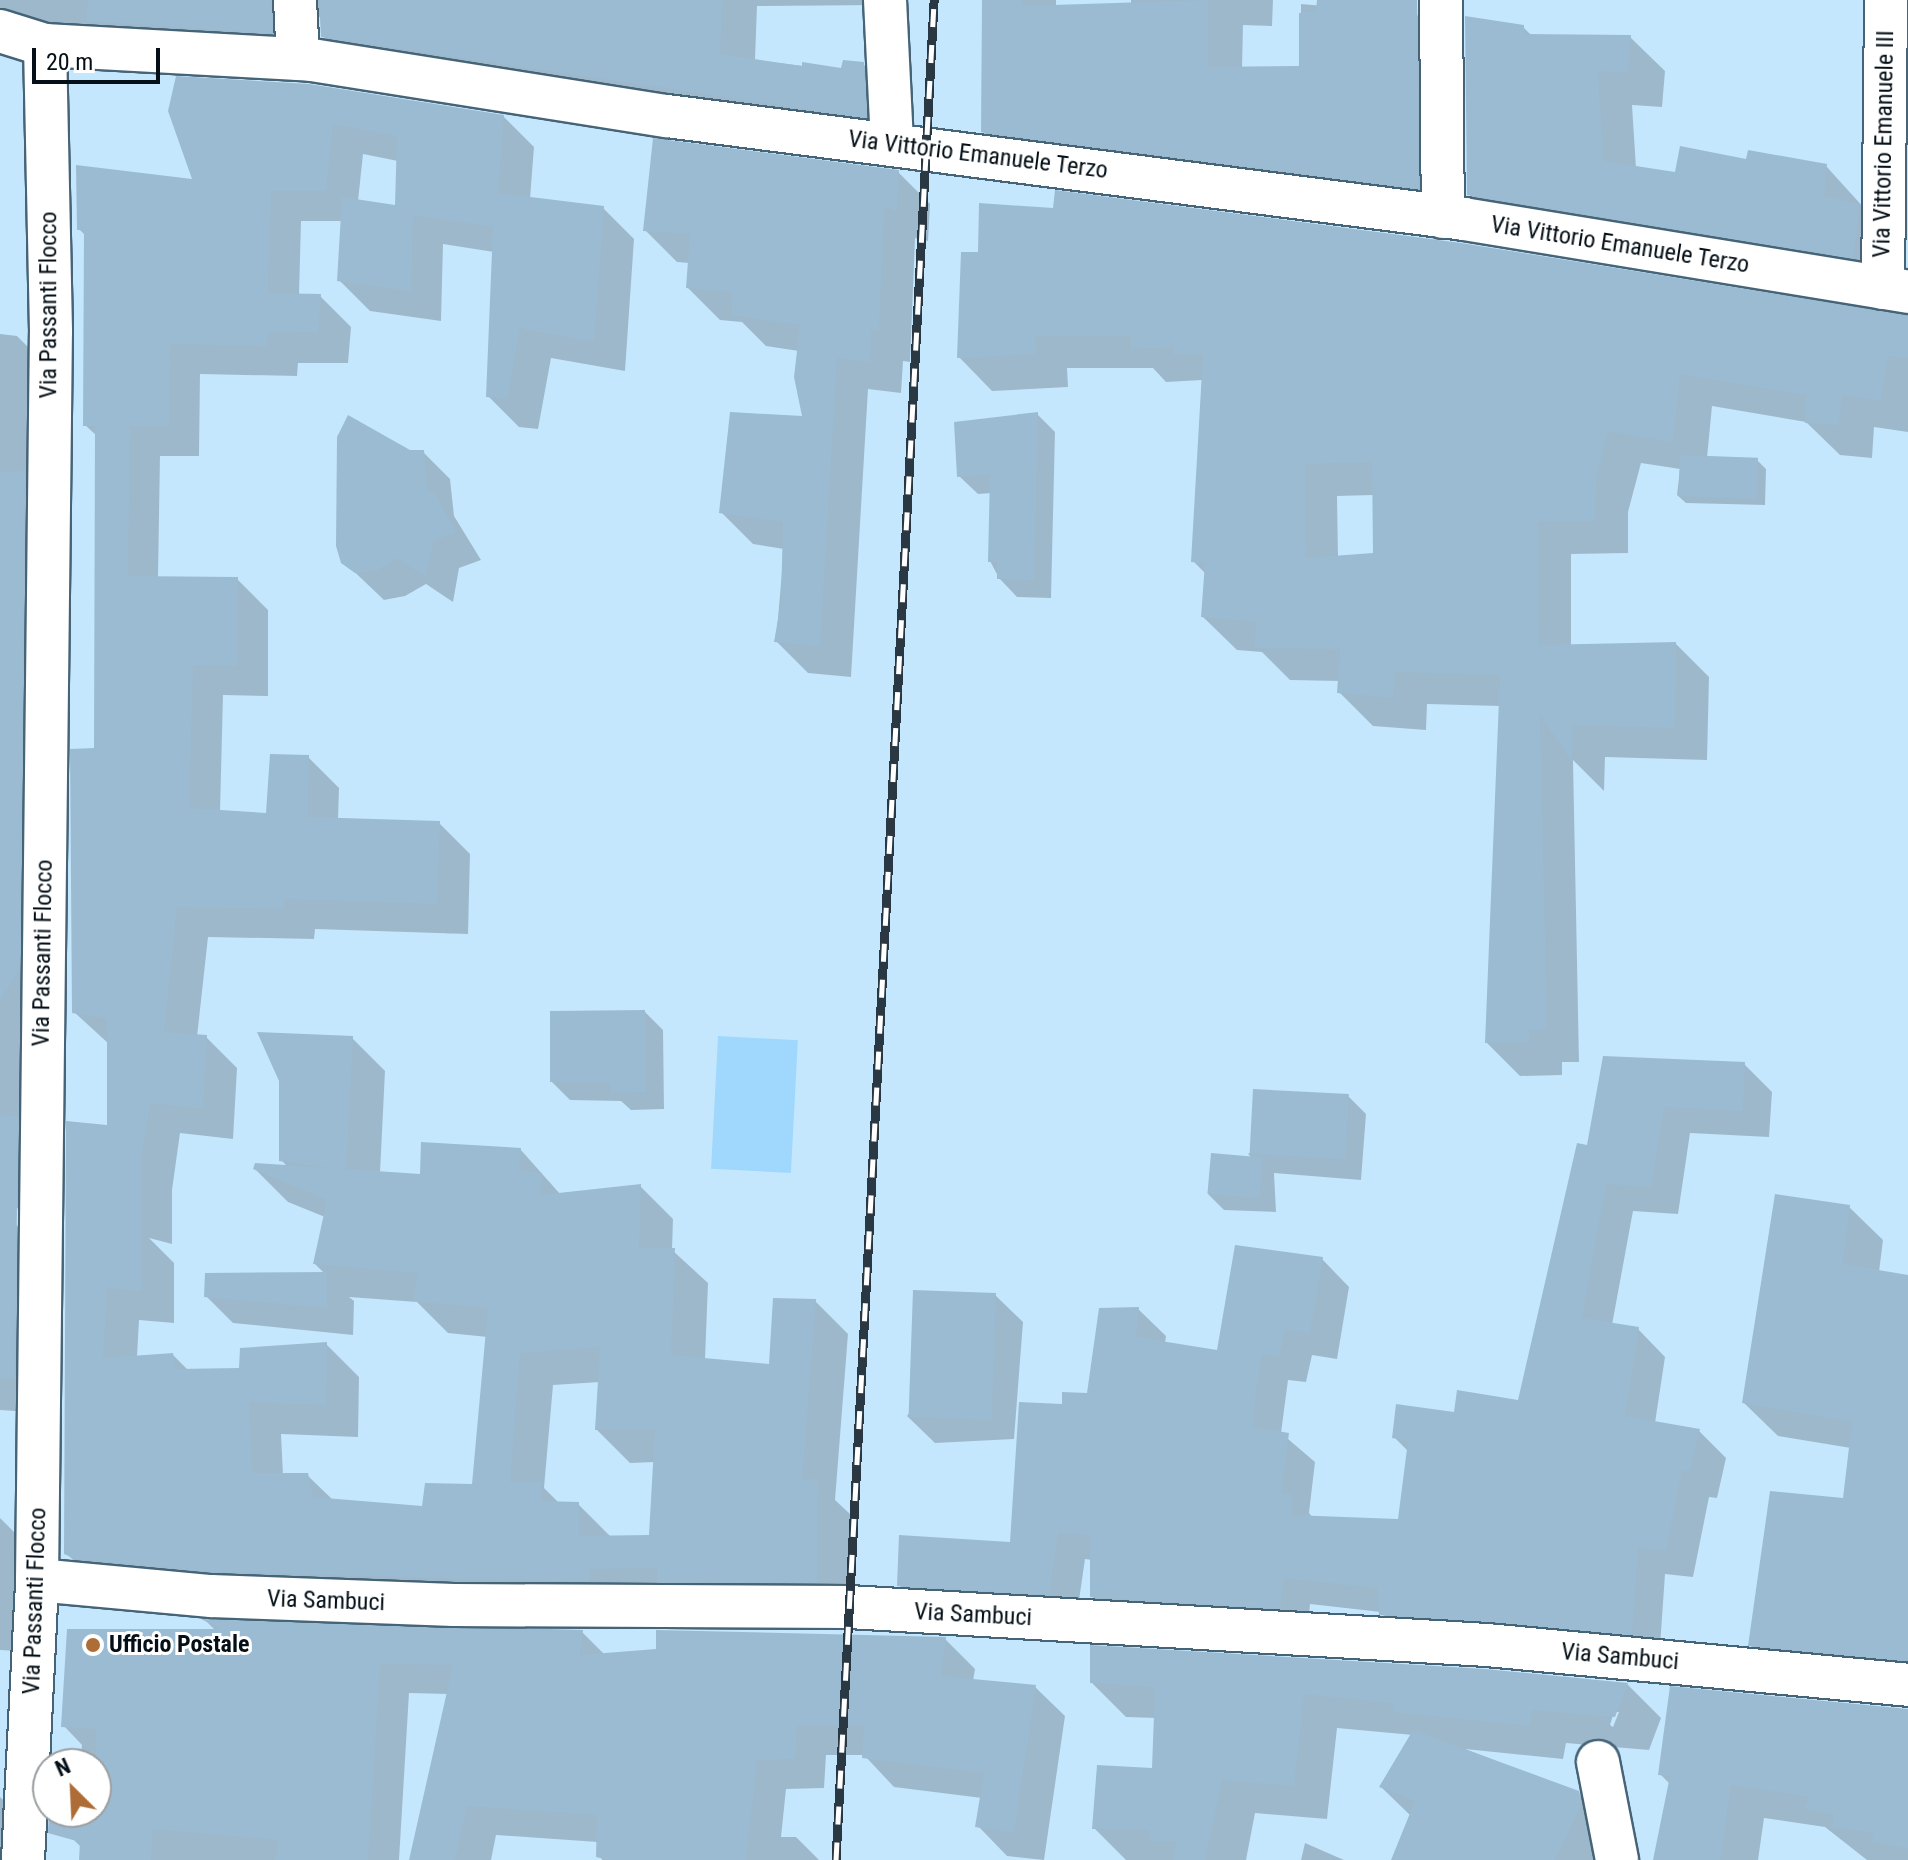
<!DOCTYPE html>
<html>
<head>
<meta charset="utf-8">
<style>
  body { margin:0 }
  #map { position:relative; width:1908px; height:1860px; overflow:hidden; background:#c5e7fe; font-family:"Roboto Condensed",sans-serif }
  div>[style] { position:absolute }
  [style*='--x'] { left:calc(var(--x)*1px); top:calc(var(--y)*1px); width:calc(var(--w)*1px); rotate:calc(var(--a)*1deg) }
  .green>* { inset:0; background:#a0d8fd; transform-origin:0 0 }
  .shadow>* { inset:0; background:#0003 }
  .building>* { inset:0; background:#9bbbd2; transform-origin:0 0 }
  .roads { filter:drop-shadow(2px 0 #466478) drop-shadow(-2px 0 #466478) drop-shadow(0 2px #466478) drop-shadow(0 -2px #466478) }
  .minor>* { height:42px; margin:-21px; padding:0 21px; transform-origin:21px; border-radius:21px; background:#fff }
  .rail>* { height:9px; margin-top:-4.5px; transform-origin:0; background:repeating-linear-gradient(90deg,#fff 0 18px,#293843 0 36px); box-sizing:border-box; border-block:2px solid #293843 }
  .dots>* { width:22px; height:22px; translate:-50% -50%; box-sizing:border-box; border:4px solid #fff; border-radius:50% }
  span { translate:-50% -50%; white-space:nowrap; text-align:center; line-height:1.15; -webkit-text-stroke:6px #fff; paint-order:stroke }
  .street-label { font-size:24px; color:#040f17 }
  .poi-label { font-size:24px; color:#040f17; font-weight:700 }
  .left { translate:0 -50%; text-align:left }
  .north { position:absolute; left:32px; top:1748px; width:80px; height:80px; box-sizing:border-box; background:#fff; border:2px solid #9b9fa2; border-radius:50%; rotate:336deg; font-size:22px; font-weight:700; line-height:32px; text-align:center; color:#040f17 }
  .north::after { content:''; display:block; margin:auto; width:28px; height:36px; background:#ae6d36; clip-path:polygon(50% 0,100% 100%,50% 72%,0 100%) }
  .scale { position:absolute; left:32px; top:48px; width:128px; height:36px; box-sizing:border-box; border:4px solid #040f17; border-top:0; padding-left:10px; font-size:24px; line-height:28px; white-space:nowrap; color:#040f17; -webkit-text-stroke:6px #fff; paint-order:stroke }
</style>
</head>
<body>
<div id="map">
  <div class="green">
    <div style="left:718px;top:1036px;width:80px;height:133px;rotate:3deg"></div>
  </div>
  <div class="shadow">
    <div style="clip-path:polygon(0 0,882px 0,883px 5px,757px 6px,755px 60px,843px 71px,863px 64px,898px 99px,900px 151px,358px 71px,323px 36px,321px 16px,307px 24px,306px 67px,0 38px)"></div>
    <div style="clip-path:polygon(984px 0,1056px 0,1056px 8px,1131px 8px,1131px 0,1273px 0,1272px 26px,1243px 25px,1242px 69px,1301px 68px,1301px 4px,1416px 14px,1452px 49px,1453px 223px,1019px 167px,983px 132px)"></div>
    <div style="clip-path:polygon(1523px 27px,1532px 36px,1630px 37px,1665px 71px,1662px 107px,1632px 105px,1636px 168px,1676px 174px,1748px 161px,1826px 166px,1894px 241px,1888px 292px,1504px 229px,1469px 194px)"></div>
    <div style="clip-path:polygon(evenodd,171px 111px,503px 116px,534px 147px,530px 199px,603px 208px,634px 239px,625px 371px,551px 358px,538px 429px,519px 427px,488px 396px,494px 252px,443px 244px,441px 321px,370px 311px,339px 280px,343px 221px,301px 221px,299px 296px,320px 296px,351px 327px,348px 363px,298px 363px,297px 376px,200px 374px,199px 456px,160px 456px,158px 578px,237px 579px,268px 610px,268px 696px,223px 695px,220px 812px,268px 815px,308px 757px,339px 788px,338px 820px,439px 823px,470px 854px,468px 934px,315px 929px,314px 939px,208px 937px,197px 1037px,206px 1037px,237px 1068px,233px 1139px,180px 1133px,172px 1190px,172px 1244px,149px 1238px,174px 1263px,174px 1323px,139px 1320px,137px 1357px,173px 1355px,188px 1370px,240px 1370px,326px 1344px,359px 1377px,358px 1437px,281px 1434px,283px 1475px,307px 1475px,334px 1501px,424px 1508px,474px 1486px,488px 1337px,448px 1333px,417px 1302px,349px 1297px,354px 1301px,353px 1335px,233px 1323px,206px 1296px,325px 1274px,315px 1264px,325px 1217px,288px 1202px,255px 1169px,288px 1167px,281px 1160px,352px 1038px,385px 1071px,380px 1173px,422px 1176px,520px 1149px,561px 1195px,640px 1186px,673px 1219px,672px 1250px,708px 1283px,705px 1360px,771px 1366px,815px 1301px,848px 1334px,835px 1500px,850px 1514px,849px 1615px,100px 1587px,66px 1553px,109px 1127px,109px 1044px,74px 1012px,72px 751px,96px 750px,97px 436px,85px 425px,86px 236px,79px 229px,195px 182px,171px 111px,363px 154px,398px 161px,397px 207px,358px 201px,363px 154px,171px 111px,600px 1382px,597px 1430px,630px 1463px,655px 1462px,650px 1537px,611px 1537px,578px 1504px,560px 1504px,544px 1488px,553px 1385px,600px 1382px)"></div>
    <div style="clip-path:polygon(898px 172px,930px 204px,928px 241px,915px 238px,910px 362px,903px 361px,901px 393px,868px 389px,851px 677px,808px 673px,776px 641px,784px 549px,753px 544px,721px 512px,804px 418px,799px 351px,766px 346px,742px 322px,720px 320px,688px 288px,690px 263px,677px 262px,645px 230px)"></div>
    <div style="clip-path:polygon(evenodd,962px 254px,1908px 316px,1908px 432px,1874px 427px,1872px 458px,1840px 455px,1806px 422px,1712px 406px,1707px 458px,1757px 460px,1766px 469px,1765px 505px,1686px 503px,1677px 495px,1680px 469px,1641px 463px,1628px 512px,1628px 553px,1571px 554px,1571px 646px,1676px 644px,1709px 677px,1707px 760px,1605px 757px,1604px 791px,1573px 760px,1579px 1062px,1562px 1062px,1562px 1075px,1520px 1076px,1487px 1043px,1500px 706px,1427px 704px,1426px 730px,1373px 726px,1339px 692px,1340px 681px,1290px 680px,1262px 652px,1237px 650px,1203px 617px,1206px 574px,1193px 561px,1202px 380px,1166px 382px,1153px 368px,1067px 368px,1068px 387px,992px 391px,959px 357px,962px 254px,1374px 495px,1375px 555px,1338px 557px,1337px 496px,1374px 495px)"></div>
    <div style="clip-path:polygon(0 334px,17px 336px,50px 369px,52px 1217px,0 1204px)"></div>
    <div style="clip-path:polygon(1037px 414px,1055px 432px,1051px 598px,1017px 597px,999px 578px,990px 561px,992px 493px,978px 494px,959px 476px)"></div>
    <div style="clip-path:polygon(423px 452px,450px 479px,454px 516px,481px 560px,459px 568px,453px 602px,426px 584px,405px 596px,384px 600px,343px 561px)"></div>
    <div style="clip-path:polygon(645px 1012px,663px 1030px,664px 1109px,631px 1110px,621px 1101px,570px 1100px,552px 1082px)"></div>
    <div style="clip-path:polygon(1744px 1064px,1772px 1092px,1769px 1137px,1690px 1133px,1678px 1214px,1633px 1211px,1612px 1325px,1638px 1329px,1665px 1357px,1655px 1423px,1699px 1431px,1726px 1458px,1717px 1498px,1709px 1497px,1693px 1577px,1665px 1574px,1659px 1661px,1409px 1641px,1381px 1612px,1310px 1604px,1307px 1635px,1119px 1624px,1092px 1596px,1092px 1560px,1085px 1559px,1076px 1621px,926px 1612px,899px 1585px,1012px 1544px,1064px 1407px,1089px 1396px,1138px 1309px,1166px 1336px,1165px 1343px,1218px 1352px,1322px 1259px,1349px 1287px,1337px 1359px,1312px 1355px,1306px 1382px,1288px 1380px,1281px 1433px,1315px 1462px,1309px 1513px,1313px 1518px,1399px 1521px,1409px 1452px,1394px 1437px,1456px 1414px,1519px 1402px,1588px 1147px)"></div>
    <div style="clip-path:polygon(1348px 1096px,1366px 1114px,1361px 1180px,1274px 1173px,1276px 1212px,1224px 1210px,1208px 1194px,1253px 1159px,1248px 1154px)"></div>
    <div style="clip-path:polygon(1849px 1207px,1883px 1240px,1879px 1272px,1908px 1277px,1908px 1690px,1783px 1678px,1750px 1645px,1844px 1500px,1851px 1448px,1778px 1436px,1744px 1403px)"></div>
    <div style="clip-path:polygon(0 1225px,16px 1225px,52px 1261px,45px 1413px,0 1410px)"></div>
    <div style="clip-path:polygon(995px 1295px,1023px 1322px,1014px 1439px,935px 1443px,907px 1416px)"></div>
    <div style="clip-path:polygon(0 1518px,26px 1544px,17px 1651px,0 1650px)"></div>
    <div style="clip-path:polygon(206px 1621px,582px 1632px,605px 1655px,945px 1639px,975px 1669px,973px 1681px,1035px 1687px,1065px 1716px,1044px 1860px,1007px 1856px,978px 1826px,982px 1798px,894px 1787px,864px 1755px,826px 1755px,824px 1788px,786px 1789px,781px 1837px,796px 1837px,819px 1860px,602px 1860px,598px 1842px,496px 1835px,491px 1860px,411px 1860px,449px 1694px,409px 1693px,399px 1860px,81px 1860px,82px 1848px,73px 1839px,76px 1812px,96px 1812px,96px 1764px,80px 1764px,82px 1745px,64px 1726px,216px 1631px)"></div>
    <div style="clip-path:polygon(evenodd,1092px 1683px,1627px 1684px,1661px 1718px,1649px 1750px,1566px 1743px,1563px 1759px,1465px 1749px,1578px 1793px,1613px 1827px,1606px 1860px,1393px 1860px,1411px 1816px,1381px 1787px,1413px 1735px,1337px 1728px,1327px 1819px,1255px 1813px,1246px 1860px,1126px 1860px,1094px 1828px,1154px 1770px,1156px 1718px,1126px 1717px,1092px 1683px,1614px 1712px,1619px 1712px,1613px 1727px,1610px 1725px,1614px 1712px)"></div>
    <div style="clip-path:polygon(1908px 1711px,1908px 1860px,1867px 1860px,1825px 1827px,1764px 1818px,1758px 1860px,1655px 1860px,1670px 1784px,1660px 1774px)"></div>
    <div style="clip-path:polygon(0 1797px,25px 1820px,5px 1860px,0 1860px)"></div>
    <div style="clip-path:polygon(1305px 1843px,1344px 1860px,1301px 1860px)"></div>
  </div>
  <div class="building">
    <div style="clip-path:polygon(88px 0,271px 0,273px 34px,86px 21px)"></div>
    <div style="clip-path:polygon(319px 0,722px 0,720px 54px,802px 66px,802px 62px,841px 68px,843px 60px,864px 62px,867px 118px,321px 37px)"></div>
    <div style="clip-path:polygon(982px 0,1022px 0,1022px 6px,1208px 0,1208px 67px,1299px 66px,1299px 13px,1316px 11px,1317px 0,1417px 0,1419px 189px,981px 132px)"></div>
    <div style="clip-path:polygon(1465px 16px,1524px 25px,1524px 34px,1631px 35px,1628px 73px,1598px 71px,1603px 161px,1675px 172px,1680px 146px,1746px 159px,1748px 150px,1827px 164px,1824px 196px,1860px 204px,1853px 259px,1467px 195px)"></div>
    <div style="clip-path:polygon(evenodd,176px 76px,309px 84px,504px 115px,498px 193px,604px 206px,594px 342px,520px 328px,507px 399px,486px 397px,493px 227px,413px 215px,411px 291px,337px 281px,342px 197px,395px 205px,397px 136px,333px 124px,326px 191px,271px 191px,268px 293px,321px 294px,318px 332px,267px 333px,267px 346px,170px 344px,169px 426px,130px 426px,128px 576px,238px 577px,237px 666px,193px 665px,189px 808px,266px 813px,270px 754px,309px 755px,308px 817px,440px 821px,437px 904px,284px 899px,284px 909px,177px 907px,164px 1032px,207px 1035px,203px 1109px,150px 1103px,141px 1158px,142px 1291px,107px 1288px,103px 1358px,173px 1353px,176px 1369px,239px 1368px,240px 1348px,327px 1342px,326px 1405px,249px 1402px,252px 1473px,308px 1473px,313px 1497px,422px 1506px,425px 1483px,472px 1484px,488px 1308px,413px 1301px,418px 1273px,313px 1264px,327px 1200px,253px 1169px,255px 1163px,331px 1168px,279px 1161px,279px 1081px,257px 1032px,353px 1036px,346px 1169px,420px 1174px,421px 1142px,521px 1148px,519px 1170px,542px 1173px,540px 1195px,641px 1184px,639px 1248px,675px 1248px,671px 1355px,769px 1364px,773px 1298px,816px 1299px,802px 1480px,818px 1479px,817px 1583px,657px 1582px,657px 1568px,590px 1569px,589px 1582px,213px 1572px,76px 1559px,64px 1554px,66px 1121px,107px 1125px,107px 1018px,72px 1013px,70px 749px,94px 748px,95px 426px,83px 426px,84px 230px,77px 230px,76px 165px,192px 179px,168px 111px,176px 76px,600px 1347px,595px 1430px,655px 1429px,649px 1535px,579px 1536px,579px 1502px,542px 1501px,541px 1482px,510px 1482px,520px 1353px,600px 1347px)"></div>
    <div style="clip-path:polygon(653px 138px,899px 170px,897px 211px,884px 207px,879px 331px,871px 330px,870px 362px,837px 358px,820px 646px,774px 642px,781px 602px,783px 522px,719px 513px,730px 412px,802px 416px,794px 377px,800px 325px,732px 315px,731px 292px,686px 288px,690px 234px,643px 231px)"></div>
    <div style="clip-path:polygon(evenodd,1055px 190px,1461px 243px,1908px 315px,1908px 358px,1888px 356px,1881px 401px,1842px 395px,1839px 425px,1805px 423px,1806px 395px,1680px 374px,1673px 442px,1608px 431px,1596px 478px,1595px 521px,1538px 521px,1539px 645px,1676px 642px,1675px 728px,1573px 725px,1572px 761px,1540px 715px,1547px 1029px,1529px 1030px,1530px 1042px,1485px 1043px,1500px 675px,1395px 672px,1393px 698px,1337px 693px,1340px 649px,1254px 648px,1257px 622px,1201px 617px,1205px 563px,1191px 562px,1203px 354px,1173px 354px,1173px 347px,1131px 349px,1131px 336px,1035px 336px,1036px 354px,957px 358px,961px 252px,978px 252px,979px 203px,1053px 208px,1055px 190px,1372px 462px,1373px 553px,1306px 558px,1305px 464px,1372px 462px)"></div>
    <div style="clip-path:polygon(1038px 412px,1034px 580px,997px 579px,997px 562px,988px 562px,990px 474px,957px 477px,954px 422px)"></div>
    <div style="clip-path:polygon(348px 415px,410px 450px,424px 450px,427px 491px,435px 494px,456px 532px,433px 541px,426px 577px,397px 558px,377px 570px,355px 573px,341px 563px,336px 546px,337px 437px)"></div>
    <div style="left:1680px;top:455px;width:78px;height:41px;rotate:2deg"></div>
    <div style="clip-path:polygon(25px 471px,20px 969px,0 1000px,0 472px)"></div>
    <div style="clip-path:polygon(645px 1010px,646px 1092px,611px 1093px,611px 1083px,550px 1082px,550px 1011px)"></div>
    <div style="clip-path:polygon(1603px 1056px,1745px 1062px,1743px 1111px,1664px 1107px,1651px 1187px,1606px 1184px,1582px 1318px,1639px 1327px,1625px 1416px,1700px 1429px,1690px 1471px,1682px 1471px,1666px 1551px,1638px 1548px,1632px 1635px,1379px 1615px,1377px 1588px,1284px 1578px,1280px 1609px,1090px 1597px,1090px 1535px,1058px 1533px,1049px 1595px,897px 1586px,899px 1535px,1010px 1542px,1019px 1402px,1062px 1404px,1062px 1392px,1087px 1393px,1099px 1308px,1139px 1307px,1136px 1337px,1217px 1350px,1235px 1245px,1323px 1257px,1310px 1333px,1285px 1329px,1279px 1356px,1262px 1354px,1256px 1391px,1253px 1427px,1289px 1433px,1281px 1493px,1293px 1495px,1291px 1515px,1398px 1519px,1408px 1441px,1392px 1438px,1396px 1404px,1454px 1412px,1457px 1390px,1518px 1400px,1577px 1143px,1587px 1145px)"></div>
    <div style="left:1253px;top:1089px;width:96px;height:65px;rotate:3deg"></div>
    <div style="clip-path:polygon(0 1115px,18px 1116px,15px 1379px,0 1378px)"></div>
    <div style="left:1211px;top:1153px;width:52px;height:41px;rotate:5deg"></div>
    <div style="clip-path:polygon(1775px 1194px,1850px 1205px,1843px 1264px,1908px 1275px,1908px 1661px,1748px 1646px,1770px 1491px,1843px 1498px,1852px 1422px,1742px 1403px)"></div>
    <div style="clip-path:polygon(327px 1272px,327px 1308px,204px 1297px,205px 1273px)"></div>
    <div style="left:913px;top:1290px;width:83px;height:127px;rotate:2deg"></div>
    <div style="clip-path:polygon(201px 1619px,583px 1630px,580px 1655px,656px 1649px,656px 1630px,946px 1637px,941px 1676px,1036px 1685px,1014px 1833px,975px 1827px,984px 1773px,862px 1758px,864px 1726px,797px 1726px,795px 1759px,757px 1760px,746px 1860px,609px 1860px,596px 1857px,597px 1815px,467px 1806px,455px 1860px,409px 1860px,453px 1665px,380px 1664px,368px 1860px,275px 1860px,279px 1840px,153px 1829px,151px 1860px,79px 1860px,80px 1842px,48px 1833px,49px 1812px,96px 1812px,96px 1729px,61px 1727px,67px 1629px,221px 1629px)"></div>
    <div style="clip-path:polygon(1090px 1645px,1485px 1669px,1628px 1683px,1615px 1717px,1532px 1710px,1530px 1726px,1393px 1712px,1394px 1703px,1304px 1694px,1294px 1786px,1222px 1780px,1205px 1860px,1173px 1860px,1176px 1841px,1150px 1841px,1150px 1830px,1092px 1829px,1097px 1765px,1152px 1768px,1155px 1687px,1090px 1683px)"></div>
    <div style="clip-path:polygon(1670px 1686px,1908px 1709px,1908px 1849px,1872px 1841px,1873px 1833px,1832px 1827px,1834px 1814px,1805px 1809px,1809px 1797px,1731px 1785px,1720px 1860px,1653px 1860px,1670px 1776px,1658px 1775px)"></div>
    <div style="clip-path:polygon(1413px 1730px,1579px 1791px,1582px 1803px,1555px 1860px,1391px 1860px,1415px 1801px,1379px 1787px)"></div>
  </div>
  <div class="roads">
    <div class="minor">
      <div style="--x:295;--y:0;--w:59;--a:87.1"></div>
      <div style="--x:885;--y:0;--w:144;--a:87.2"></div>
      <div style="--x:1441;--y:0;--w:217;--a:89.5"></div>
      <div style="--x:0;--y:31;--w:47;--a:17.3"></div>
      <div style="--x:45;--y:45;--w:267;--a:3.2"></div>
      <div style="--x:312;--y:60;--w:359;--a:9"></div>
      <div style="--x:667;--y:116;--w:804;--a:7.36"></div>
      <div style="--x:1464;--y:219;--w:450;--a:9.3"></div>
      <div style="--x:1883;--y:288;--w:288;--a:-89.4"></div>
      <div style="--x:37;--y:1580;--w:175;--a:5.3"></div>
      <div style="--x:211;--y:1596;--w:243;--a:2.1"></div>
      <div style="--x:454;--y:1605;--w:395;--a:0.3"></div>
      <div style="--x:849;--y:1607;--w:639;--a:3.41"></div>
      <div style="--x:1487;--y:1645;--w:423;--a:5.4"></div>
      <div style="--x:1598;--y:1762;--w:100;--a:79"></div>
      <div style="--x:23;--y:1860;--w:280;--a:-87.1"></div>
      <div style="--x:37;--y:1580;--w:1249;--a:-89.36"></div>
      <div style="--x:51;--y:331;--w:286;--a:-91.2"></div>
    </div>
  </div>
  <div class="rail">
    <div style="--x:836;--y:1860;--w:1863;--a:-86.98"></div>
  </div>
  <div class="dots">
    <div style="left:93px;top:1645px;background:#ae6d36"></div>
  </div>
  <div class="street-label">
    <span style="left:1884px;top:144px;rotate:-89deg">Via Vittorio Emanuele III</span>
    <span style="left:978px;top:155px;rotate:7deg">Via Vittorio Emanuele Terzo</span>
    <span style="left:1620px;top:245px;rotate:9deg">Via Vittorio Emanuele Terzo</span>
    <span style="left:49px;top:305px;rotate:-90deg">Via Passanti Flocco</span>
    <span style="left:43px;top:953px;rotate:-89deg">Via Passanti Flocco</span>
    <span style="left:35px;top:1601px;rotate:-88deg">Via Passanti Flocco</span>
    <span style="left:326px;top:1601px;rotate:2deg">Via Sambuci</span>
    <span style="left:973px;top:1615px;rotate:3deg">Via Sambuci</span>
    <span style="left:1620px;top:1657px;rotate:5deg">Via Sambuci</span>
  </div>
  <div class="poi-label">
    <span class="left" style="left:109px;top:1645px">Ufficio Postale</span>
  </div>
  <div class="north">N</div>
  <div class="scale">20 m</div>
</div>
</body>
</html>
